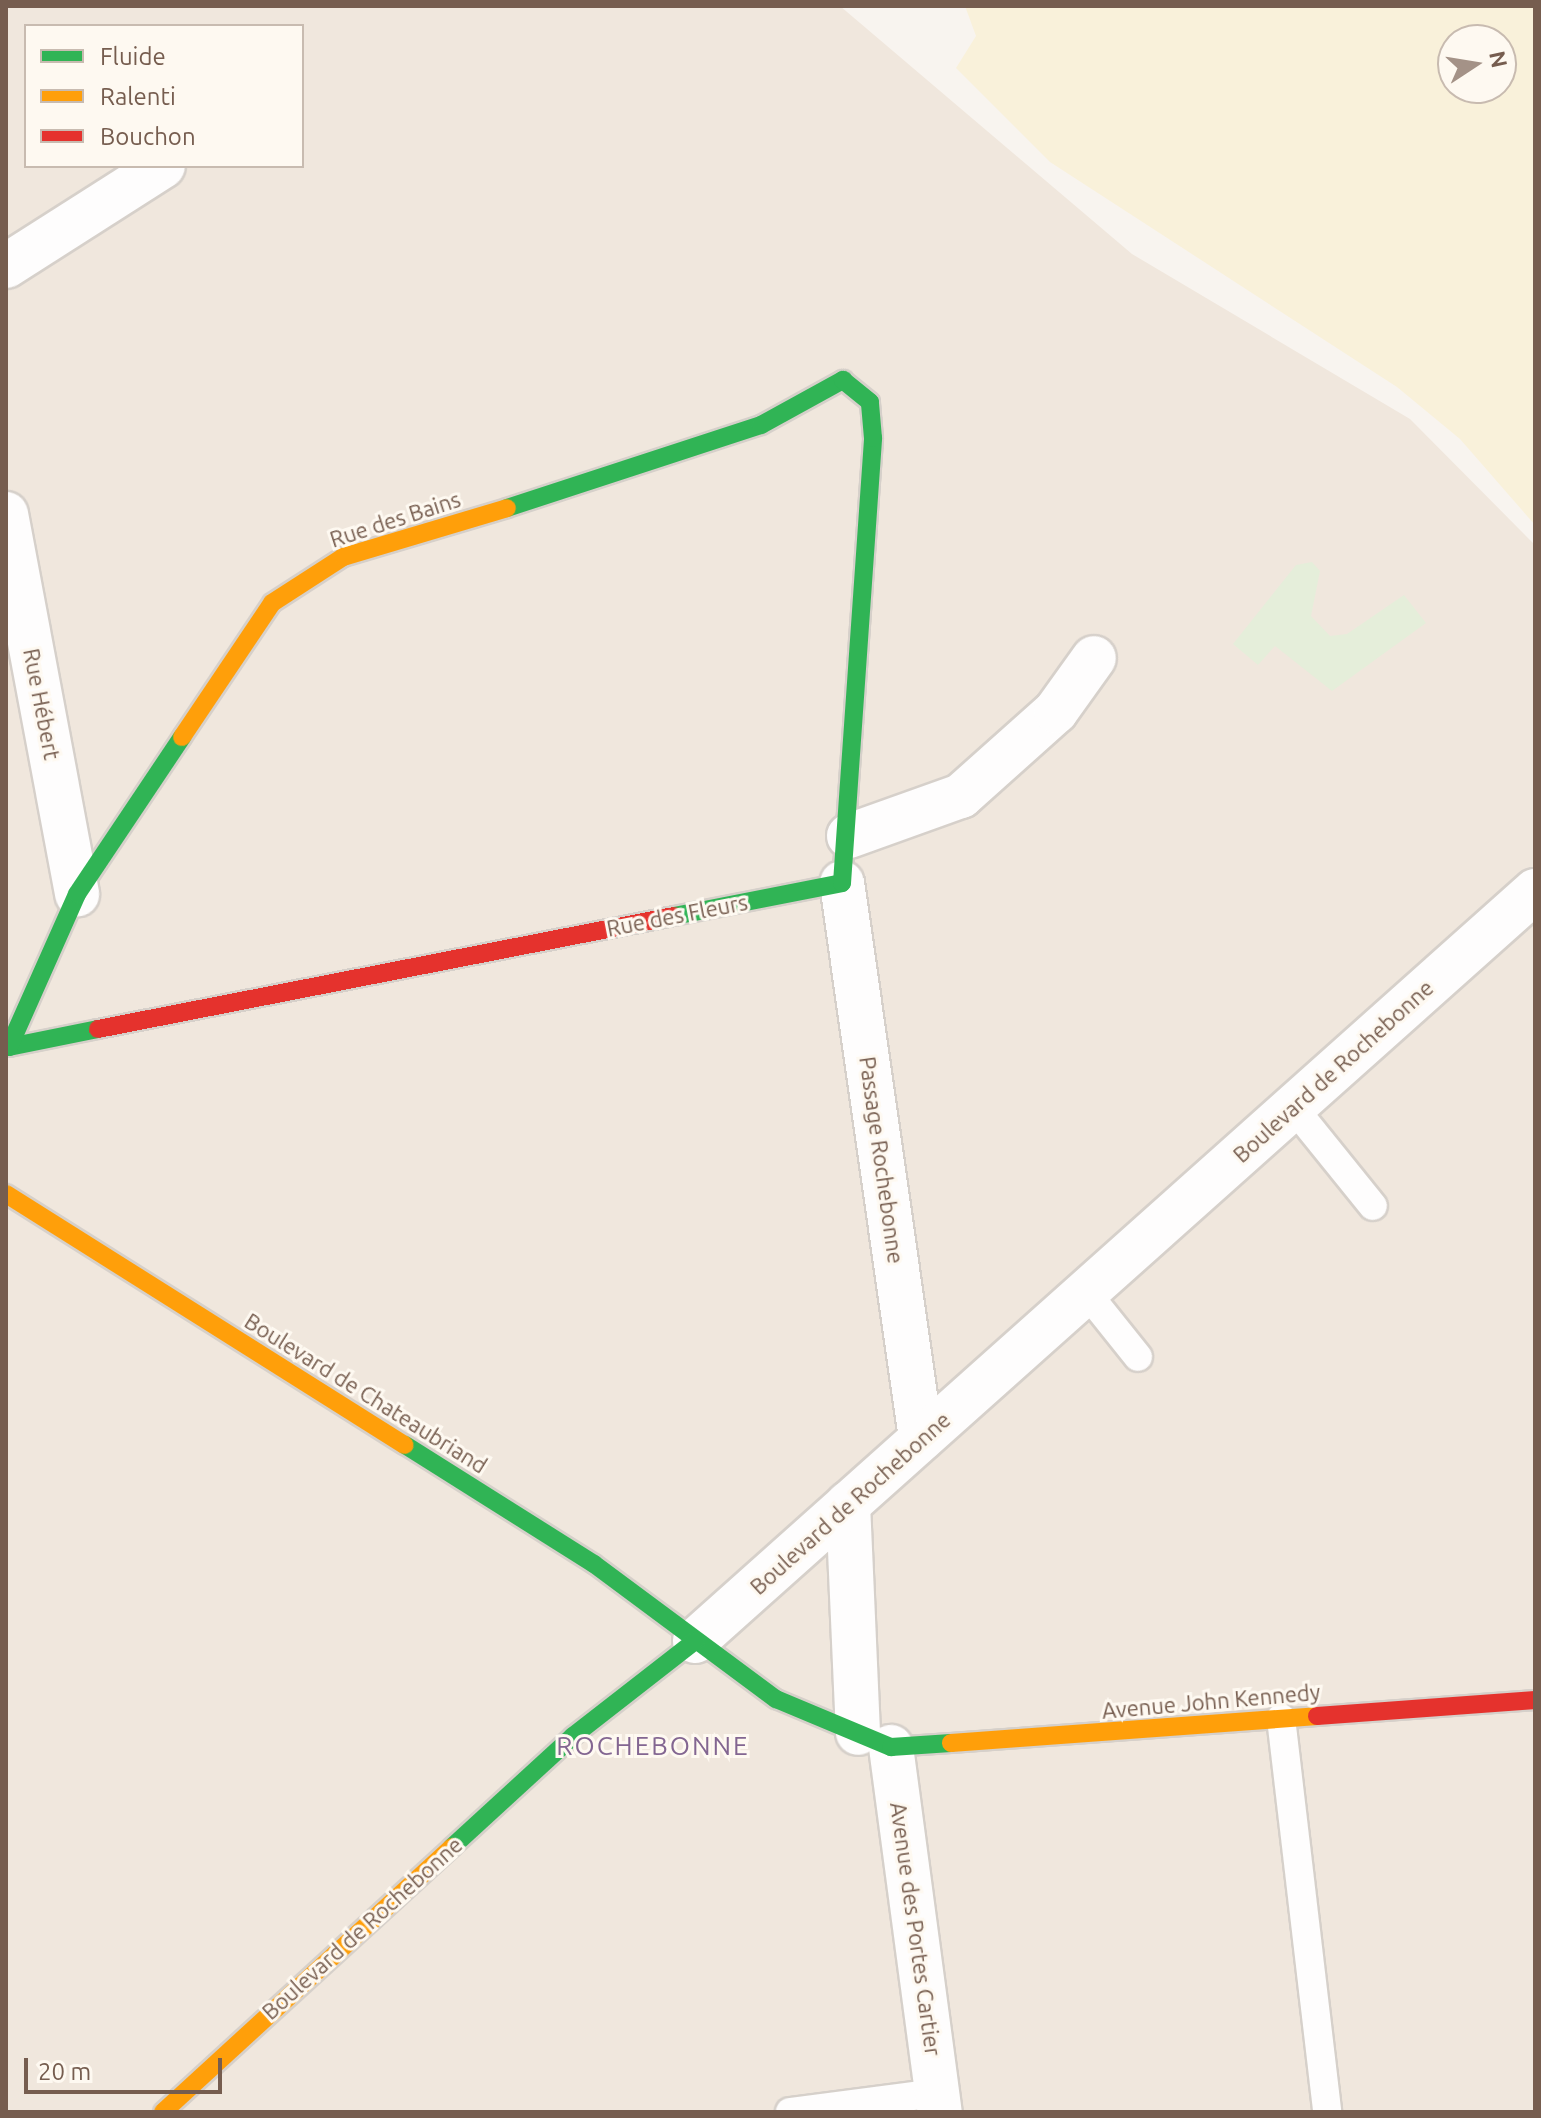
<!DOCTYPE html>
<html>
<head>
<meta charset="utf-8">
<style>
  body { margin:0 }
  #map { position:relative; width:1541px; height:2118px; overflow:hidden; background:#f8f4ef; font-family:Ubuntu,sans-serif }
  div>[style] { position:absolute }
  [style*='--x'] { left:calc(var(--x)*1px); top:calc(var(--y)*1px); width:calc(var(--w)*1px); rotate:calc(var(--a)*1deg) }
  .residential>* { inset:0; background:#f0e7dd }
  .green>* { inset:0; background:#e5eeda }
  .sand>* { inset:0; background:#f9f1da }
  .roads { filter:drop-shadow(2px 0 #d6d0ca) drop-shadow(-2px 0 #d6d0ca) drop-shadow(0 2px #d6d0ca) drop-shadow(0 -2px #d6d0ca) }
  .lane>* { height:28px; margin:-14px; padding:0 14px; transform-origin:14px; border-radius:14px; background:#fefdfd }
  .street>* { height:44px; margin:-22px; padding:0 22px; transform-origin:22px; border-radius:22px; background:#fefdfd }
  .fast>* { height:18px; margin:-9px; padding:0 9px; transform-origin:9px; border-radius:9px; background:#30b455 }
  .slow>* { height:18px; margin:-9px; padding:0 9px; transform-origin:9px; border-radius:9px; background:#ff9f0a }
  .jam>* { height:18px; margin:-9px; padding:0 9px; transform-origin:9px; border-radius:9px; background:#e5322d }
  span { translate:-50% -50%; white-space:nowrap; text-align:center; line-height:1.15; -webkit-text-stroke:6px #fef9f1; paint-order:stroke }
  .street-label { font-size:22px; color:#765d4f }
  .quarter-label { font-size:26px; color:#836691; letter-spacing:2px }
  .frame { position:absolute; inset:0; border:8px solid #765d4f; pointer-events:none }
  .legend { position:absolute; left:24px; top:24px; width:280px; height:144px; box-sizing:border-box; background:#fef9f1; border:2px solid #c8bbb0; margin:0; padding:10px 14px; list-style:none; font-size:24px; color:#765d4f }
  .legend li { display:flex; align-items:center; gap:16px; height:40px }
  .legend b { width:40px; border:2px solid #c8bbb0 }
  .north { position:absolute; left:1437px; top:24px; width:80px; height:80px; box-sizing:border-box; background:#fef9f1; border:2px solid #c8bbb0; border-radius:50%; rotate:78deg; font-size:22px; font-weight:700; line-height:32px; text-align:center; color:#765d4f }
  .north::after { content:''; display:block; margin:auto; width:28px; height:36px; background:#a49287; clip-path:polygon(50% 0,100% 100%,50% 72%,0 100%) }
  .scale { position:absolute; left:24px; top:2058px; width:198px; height:36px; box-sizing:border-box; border:4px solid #765d4f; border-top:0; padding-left:10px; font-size:24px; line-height:28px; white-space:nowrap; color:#765d4f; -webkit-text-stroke:6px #fef9f1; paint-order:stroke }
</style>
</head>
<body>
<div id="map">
  <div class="residential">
    <div style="clip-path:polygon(evenodd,6px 6px,840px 6px,1132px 254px,1410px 419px,1535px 545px,1535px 2112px,6px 2112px,6px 6px,26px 26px,302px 26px,302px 166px,26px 166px,26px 26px)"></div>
  </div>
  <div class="green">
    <div style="clip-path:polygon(1312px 562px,1320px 571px,1311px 616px,1330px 636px,1347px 634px,1404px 595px,1426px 623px,1332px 691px,1275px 646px,1258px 665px,1233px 644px,1296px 565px)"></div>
  </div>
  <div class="sand">
    <div style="clip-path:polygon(evenodd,965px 6px,1535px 6px,1535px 525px,1460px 439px,1397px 387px,1050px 162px,956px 68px,976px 36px,965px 6px,1453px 40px,1501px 40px,1501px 88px,1453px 88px,1453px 40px)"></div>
  </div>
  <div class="roads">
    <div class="lane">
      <div style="--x:1293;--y:1107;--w:127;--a:51.1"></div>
      <div style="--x:1086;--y:1292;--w:83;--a:51.3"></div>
      <div style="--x:1281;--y:1718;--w:397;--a:83.3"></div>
      <div style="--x:790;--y:2112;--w:148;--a:-7.4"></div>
    </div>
    <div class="street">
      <div style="--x:6;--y:266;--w:186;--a:-32.5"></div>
      <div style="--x:6;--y:514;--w:387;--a:79.4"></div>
      <div style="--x:849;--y:836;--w:119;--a:-19.7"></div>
      <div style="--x:961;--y:796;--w:127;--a:-41.8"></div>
      <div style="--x:1056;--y:711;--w:65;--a:-54.4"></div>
      <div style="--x:842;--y:883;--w:561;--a:81.9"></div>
      <div style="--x:848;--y:1504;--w:229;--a:87.5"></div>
      <div style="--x:695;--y:1641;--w:1126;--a:-41.76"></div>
      <div style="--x:891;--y:1747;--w:368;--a:82.4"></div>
    </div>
    <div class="fast">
      <div style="--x:507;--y:508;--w:267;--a:-18.1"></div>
      <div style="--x:761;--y:425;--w:94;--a:-28.8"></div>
      <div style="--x:674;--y:916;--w:171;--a:-11.1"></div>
      <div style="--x:842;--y:883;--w:446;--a:-86"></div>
      <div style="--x:873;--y:438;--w:36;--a:-95"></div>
      <div style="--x:870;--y:402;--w:35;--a:-141"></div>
      <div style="--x:98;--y:1029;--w:91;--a:168.6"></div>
      <div style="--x:9;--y:1047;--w:167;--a:-66"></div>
      <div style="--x:77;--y:894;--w:189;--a:-56.2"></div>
      <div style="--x:405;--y:1445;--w:223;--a:32.2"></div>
      <div style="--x:594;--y:1564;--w:227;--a:36.6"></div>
      <div style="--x:776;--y:1699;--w:125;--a:22.7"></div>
      <div style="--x:891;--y:1747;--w:60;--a:-3.8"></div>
      <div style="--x:452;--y:1847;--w:164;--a:-42.5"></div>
      <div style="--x:573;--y:1736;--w:155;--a:-37.9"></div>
    </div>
    <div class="slow">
      <div style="--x:182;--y:737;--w:161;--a:-56.1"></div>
      <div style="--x:272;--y:603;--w:85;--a:-32.9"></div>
      <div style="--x:343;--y:557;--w:171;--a:-16.6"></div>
      <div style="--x:6;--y:1194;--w:471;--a:32.2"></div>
      <div style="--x:951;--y:1743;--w:367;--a:-4.2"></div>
      <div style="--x:163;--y:2112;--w:392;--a:-42.5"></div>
    </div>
    <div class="jam">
      <div style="--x:98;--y:1029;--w:587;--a:-11.1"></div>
      <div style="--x:1317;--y:1716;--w:219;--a:-4.2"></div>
    </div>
  </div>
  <div class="street-label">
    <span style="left:395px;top:519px;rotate:-18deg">Rue des Bains</span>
    <span style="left:42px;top:704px;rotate:79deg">Rue Hébert</span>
    <span style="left:677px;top:915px;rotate:-11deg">Rue des Fleurs</span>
    <span style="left:1333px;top:1071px;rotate:-42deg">Boulevard de Rochebonne</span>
    <span style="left:882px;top:1160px;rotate:82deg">Passage Rochebonne</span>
    <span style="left:366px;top:1393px;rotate:32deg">Boulevard de Chateaubriand</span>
    <span style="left:850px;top:1503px;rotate:-42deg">Boulevard de Rochebonne</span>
    <span style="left:1211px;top:1701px;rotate:-5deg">Avenue John Kennedy</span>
    <span style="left:362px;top:1928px;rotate:-42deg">Boulevard de Rochebonne</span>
    <span style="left:916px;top:1929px;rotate:82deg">Avenue des Portes Cartier</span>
  </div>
  <div class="quarter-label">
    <span style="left:653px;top:1746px">ROCHEBONNE</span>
  </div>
  <div class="frame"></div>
  <ul class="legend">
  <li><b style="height:10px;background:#30b455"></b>Fluide</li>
  <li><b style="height:10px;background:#ff9f0a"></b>Ralenti</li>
  <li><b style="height:10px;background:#e5322d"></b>Bouchon</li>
  </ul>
  <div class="north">N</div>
  <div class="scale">20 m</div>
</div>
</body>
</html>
